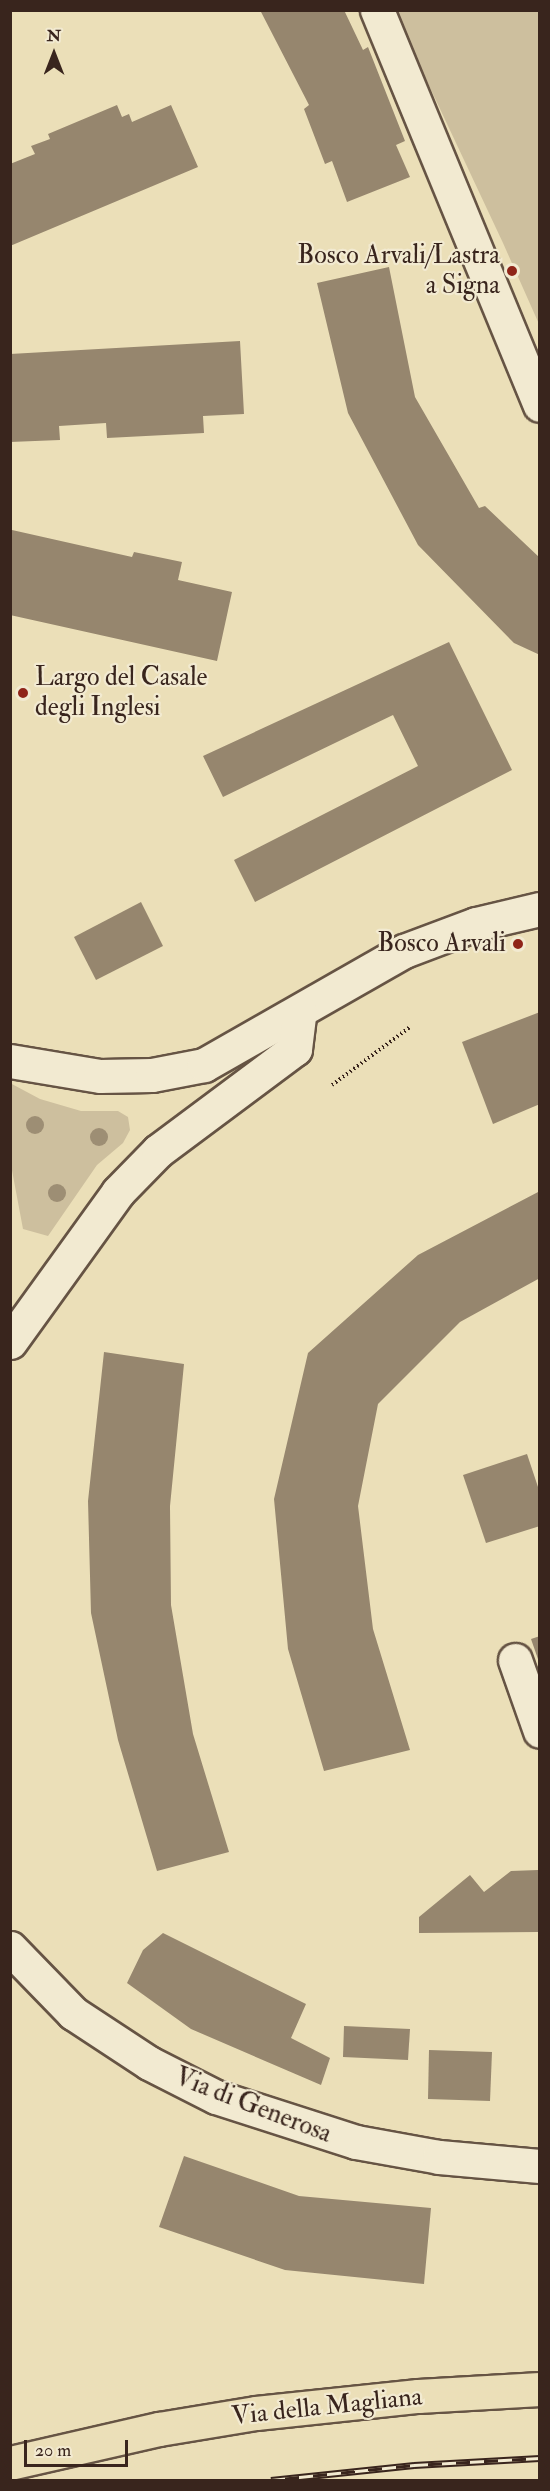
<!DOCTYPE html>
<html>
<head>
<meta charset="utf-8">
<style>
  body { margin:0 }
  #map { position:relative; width:550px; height:2491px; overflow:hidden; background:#ebdfb8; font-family:"IM FELL Double Pica",serif }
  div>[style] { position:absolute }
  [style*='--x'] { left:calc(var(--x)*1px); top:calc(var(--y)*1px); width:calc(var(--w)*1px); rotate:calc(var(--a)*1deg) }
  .green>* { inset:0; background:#cdbf9e }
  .building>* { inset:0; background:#96866e }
  .path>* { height:4px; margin-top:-2px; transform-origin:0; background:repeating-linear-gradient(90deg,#39251d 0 1.5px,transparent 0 4.5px) }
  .roads { filter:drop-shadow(2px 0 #665444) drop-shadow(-2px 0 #665444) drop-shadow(0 2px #665444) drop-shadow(0 -2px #665444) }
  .minor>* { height:33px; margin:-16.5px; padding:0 16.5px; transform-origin:16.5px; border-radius:16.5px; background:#f2ead1 }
  .major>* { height:33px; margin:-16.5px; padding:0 16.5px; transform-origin:16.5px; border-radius:16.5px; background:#ebdfb8 }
  .rail>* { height:7px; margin-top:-3.5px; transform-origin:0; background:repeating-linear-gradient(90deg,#f2ead1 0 14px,#39251d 0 28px); box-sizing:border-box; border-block:2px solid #39251d }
  .trees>* { width:18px; height:18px; margin:-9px; border-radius:50%; background:#9d8e74 }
  .dots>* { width:16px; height:16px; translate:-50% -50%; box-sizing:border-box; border:3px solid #f2ead1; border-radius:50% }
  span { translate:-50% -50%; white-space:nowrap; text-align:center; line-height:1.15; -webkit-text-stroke:4.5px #f2ead1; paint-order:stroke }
  .poi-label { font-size:26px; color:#39251d }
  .right { translate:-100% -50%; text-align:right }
  .left { translate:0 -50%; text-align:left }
  .street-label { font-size:26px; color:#39251d }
  .frame { position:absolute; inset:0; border:12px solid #39251d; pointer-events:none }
  .north { position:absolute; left:24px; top:24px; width:60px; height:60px; -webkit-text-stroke:4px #f2ead1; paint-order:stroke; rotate:0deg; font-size:16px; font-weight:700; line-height:24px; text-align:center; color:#39251d }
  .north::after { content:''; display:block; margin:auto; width:21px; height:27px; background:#39251d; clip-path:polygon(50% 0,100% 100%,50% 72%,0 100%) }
  .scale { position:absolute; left:24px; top:2440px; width:104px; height:27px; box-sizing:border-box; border:3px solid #39251d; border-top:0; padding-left:8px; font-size:18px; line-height:21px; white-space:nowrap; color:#39251d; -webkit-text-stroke:4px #f2ead1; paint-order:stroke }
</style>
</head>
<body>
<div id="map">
  <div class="green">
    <i style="clip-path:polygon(394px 11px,539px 11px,539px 324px,503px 243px)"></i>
    <i style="clip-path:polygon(10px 1083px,40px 1099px,81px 1111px,118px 1111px,128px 1117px,130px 1130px,123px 1143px,97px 1165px,48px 1236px,23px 1229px,11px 1165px)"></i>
  </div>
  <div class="building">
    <i style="clip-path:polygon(260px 10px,344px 10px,363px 50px,368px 47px,405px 141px,396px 145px,410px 177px,347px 202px,332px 161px,325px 164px,304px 109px,309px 105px)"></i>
    <i style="clip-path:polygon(117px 105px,122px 117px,129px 114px,132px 122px,171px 105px,198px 167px,10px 246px,10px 164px,35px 154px,31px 146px,50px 139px,48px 134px)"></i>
    <i style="clip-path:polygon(389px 267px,415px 397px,479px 508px,485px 506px,540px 558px,540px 655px,514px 643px,418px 545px,348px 413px,317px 283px)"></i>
    <i style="clip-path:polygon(240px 341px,244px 414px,203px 416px,204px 433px,107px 438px,106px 423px,59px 426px,60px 440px,10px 442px,10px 354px)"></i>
    <i style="clip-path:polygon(10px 523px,12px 530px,132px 557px,134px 552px,182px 562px,178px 580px,232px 592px,217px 661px,10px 615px)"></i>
    <i style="clip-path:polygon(449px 642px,512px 770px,255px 902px,234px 860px,418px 766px,393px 715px,223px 797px,203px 756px)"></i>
    <i style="clip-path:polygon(141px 902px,163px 946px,96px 980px,74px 937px)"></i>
    <i style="clip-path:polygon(540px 1012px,540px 1104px,493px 1124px,462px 1042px)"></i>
    <i style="clip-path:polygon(540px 1191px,540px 1278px,460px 1322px,378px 1404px,358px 1506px,373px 1629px,410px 1750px,324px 1771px,288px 1649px,274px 1499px,308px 1353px,418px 1255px)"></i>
    <i style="clip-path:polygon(104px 1352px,184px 1364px,170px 1506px,171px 1605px,193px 1734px,229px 1852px,157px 1871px,118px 1740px,91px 1613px,88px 1501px)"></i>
    <i style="clip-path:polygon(527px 1454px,540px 1493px,540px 1526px,486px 1543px,463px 1475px)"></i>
    <i style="clip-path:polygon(540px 1636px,540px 1662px,539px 1662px,531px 1639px)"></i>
    <i style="clip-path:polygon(538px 1870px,538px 1932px,419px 1933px,419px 1917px,470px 1875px,484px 1892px,511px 1871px)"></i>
    <i style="clip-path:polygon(163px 1933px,306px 2004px,291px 2038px,330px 2058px,321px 2085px,191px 2029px,127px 1983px,143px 1950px)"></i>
    <i style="clip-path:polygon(344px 2026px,410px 2029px,408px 2060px,343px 2057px)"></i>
    <i style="clip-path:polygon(429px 2050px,492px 2052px,490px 2101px,428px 2099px)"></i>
    <i style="clip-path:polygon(184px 2156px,299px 2196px,431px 2208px,424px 2284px,285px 2270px,159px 2227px)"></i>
  </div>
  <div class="path">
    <i style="--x:332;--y:1085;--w:97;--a:-36.6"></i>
  </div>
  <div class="roads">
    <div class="minor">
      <i style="--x:377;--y:10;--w:427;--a:67.6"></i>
      <i style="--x:10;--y:1061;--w:91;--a:9.5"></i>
      <i style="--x:100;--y:1076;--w:52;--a:-1.1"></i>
      <i style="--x:152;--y:1075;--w:53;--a:-10.9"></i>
      <i style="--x:204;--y:1065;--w:230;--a:-29.7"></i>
      <i style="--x:404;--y:951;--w:77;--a:-20.6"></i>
      <i style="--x:476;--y:924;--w:66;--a:-13.2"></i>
      <i style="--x:10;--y:1342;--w:185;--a:-54.2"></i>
      <i style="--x:118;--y:1192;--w:57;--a:-45.7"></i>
      <i style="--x:158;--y:1151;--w:171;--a:-36.7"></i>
      <i style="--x:295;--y:1049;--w:38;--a:-83"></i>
      <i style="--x:515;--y:1660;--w:75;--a:70.6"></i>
      <i style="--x:10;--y:1948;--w:91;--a:45.9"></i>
      <i style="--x:73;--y:2013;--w:91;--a:33.3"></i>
      <i style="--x:149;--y:2063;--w:75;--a:26.9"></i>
      <i style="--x:216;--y:2097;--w:147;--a:17.8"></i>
      <i style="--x:356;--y:2142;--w:84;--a:10.2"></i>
      <i style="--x:439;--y:2157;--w:101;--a:5.1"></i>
    </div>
    <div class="major">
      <i style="--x:10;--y:2463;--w:153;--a:-12.9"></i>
      <i style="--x:159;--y:2429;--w:98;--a:-9.4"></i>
      <i style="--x:256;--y:2413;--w:163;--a:-6"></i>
      <i style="--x:418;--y:2396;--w:122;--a:-3.3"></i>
    </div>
  </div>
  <div class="rail">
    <i style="--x:271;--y:2480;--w:144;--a:-6"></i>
    <i style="--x:414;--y:2465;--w:126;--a:-3.2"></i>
  </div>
  <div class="trees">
    <i style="left:35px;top:1125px"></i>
    <i style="left:99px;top:1137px"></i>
    <i style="left:57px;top:1193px"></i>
  </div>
  <div class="dots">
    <i style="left:512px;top:271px;background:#8f2418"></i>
    <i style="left:23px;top:693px;background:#8f2418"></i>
    <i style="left:518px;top:944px;background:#8f2418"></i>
  </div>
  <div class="poi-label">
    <span class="right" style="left:500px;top:271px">Bosco Arvali/Lastra<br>a Signa</span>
    <span class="left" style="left:35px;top:693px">Largo del Casale<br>degli Inglesi</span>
    <span class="right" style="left:506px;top:944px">Bosco Arvali</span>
  </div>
  <div class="street-label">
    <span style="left:253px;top:2106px;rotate:21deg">Via di Generosa</span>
    <span style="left:327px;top:2407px;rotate:-6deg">Via della Magliana</span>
  </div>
  <div class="frame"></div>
  <div class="north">N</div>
  <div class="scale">20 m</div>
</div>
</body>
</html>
